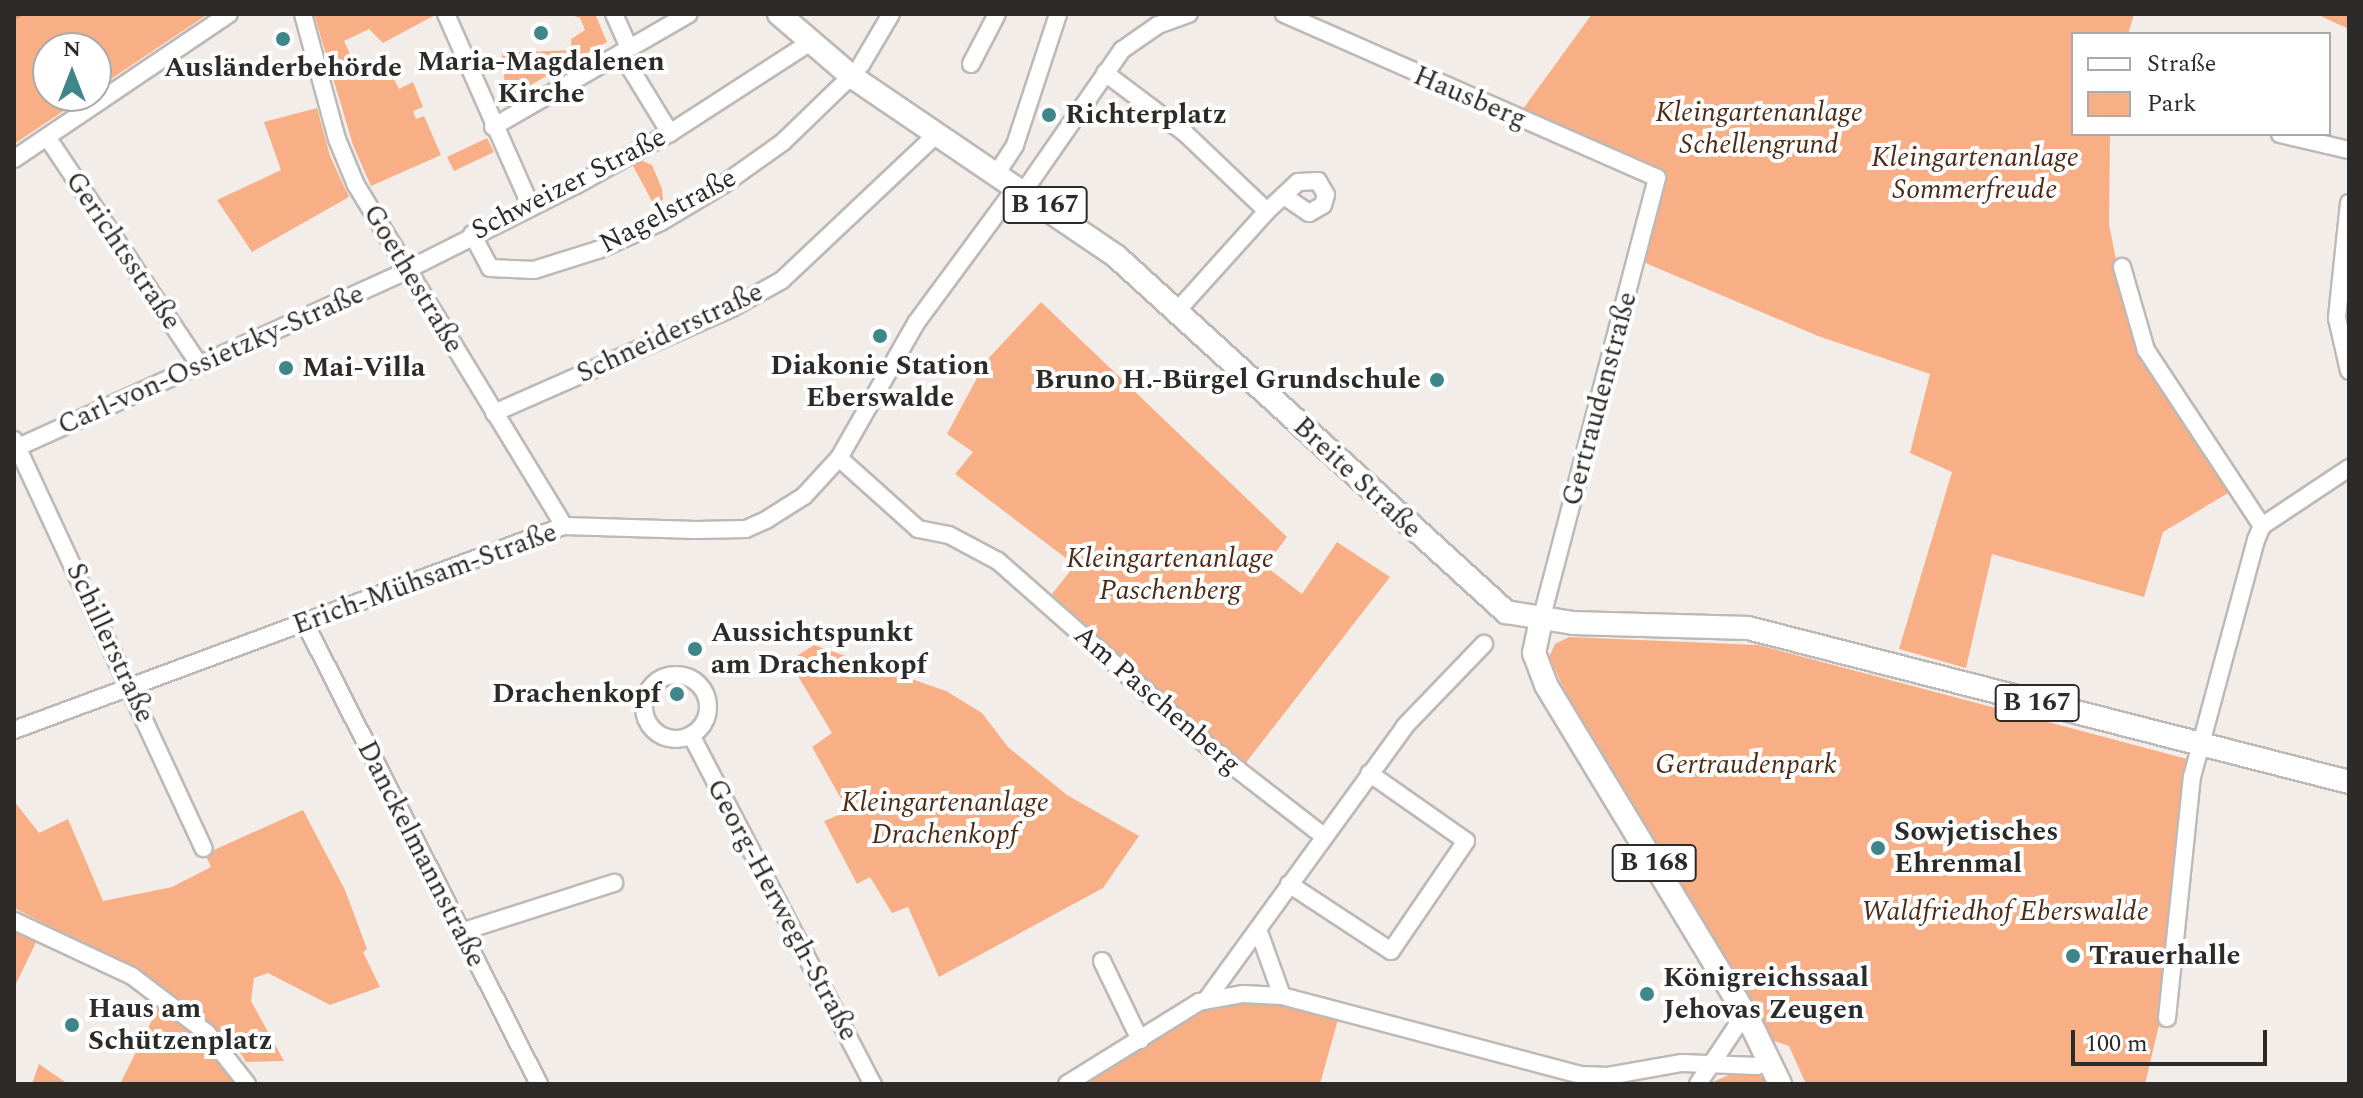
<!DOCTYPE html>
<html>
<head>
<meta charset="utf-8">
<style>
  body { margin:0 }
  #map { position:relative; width:2363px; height:1098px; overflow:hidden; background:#f3edea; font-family:Spectral,serif }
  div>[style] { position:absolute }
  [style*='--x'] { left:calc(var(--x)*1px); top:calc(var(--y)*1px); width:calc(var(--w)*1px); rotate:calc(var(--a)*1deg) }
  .green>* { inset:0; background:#f8af85 }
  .stream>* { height:4px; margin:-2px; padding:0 2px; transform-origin:2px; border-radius:2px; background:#ea9462 }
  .roads { filter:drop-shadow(2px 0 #beb9b6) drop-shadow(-2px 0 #beb9b6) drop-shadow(0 2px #beb9b6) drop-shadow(0 -2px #beb9b6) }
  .minor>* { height:16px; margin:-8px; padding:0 8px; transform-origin:8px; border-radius:8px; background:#fff }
  .minor>.ring { margin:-8px; padding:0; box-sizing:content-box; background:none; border:16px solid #fff; border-radius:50% }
  .major>* { height:22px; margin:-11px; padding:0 11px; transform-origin:11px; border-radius:11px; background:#fff }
  .dots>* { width:22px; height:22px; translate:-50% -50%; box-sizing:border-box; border:4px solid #fff; border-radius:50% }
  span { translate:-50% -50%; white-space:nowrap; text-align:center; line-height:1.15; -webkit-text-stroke:8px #fff; paint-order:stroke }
  .shield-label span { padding:2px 6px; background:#fff; border:2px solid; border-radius:6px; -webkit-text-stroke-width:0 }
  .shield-label { font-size:26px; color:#2d2b2a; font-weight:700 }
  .poi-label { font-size:28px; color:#2d2b2a; font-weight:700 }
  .left { translate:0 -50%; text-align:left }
  .right { translate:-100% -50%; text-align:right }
  .street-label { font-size:28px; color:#2d2b2a }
  .park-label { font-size:28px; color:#4d2b16; font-style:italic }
  .frame { position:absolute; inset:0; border:16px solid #2d2b2a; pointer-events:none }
  .legend { position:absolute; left:2071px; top:32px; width:260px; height:104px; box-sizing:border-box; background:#fff; border:2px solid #abaaaa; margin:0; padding:10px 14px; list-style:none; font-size:24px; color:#2d2b2a }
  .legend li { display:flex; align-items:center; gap:16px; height:40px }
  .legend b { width:40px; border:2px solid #abaaaa }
  .north { position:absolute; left:32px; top:32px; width:80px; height:80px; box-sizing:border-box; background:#fff; border:2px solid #abaaaa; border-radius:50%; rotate:0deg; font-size:22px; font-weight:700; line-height:32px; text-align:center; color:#2d2b2a }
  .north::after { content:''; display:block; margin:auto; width:28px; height:36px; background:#3e868a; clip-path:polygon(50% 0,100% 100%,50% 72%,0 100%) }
  .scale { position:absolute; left:2071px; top:1030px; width:196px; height:36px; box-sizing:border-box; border:4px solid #2d2b2a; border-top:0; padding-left:10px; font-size:24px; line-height:28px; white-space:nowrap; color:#2d2b2a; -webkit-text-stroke:6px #fff; paint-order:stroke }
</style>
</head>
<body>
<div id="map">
  <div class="green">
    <i style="clip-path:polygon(14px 14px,208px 14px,96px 89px,96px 48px,48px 48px,48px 96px,86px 96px,14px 144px)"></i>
    <i style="clip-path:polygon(314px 14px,437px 14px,383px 43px,369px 29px,344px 41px,361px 78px,388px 67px,399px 89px,413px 82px,423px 107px,413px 111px,416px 119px,424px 116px,441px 155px,371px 186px,353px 145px)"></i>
    <i style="clip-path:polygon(569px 14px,595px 14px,607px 42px,506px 99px,502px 53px,572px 50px,571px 39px,585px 30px,580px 18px)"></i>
    <i style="clip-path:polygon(1592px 14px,2134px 14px,2128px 34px,2073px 34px,2073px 134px,2110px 134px,2109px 224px,2124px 301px,2149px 366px,2228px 493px,2163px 532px,2144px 597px,1992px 554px,1966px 668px,1899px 649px,1952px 472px,1910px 453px,1930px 374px,1818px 336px,1636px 259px,1657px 178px,1517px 117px)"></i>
    <i style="clip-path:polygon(2316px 14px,2349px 14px,2349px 29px)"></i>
    <i style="clip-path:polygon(317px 108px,330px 156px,349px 197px,252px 252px,217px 200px,281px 170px,264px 122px)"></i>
    <i style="clip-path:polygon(487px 138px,494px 152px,454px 171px,447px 157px)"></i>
    <i style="clip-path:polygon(640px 160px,652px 165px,662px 189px,663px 200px,654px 205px,632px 164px)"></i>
    <i style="clip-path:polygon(1041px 302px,1287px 537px,1265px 566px,1302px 594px,1337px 542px,1390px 577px,1241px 769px,1210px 748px,1052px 594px,1075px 565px,955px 474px,973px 452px,947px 434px,986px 361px)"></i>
    <i style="clip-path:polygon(1569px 637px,1758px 645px,2187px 759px,2161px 1017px,2145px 1084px,1806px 1084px,1789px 1046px,1774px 1041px,1585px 734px,1549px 657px,1555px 644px)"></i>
    <i style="clip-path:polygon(814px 645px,946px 691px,982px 713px,1008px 747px,1067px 795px,1139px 836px,1103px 888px,939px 977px,908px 907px,892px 913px,870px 877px,857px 884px,824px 821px,848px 811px,812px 747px,832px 733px,789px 661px)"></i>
    <i style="clip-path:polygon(14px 801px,39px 833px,68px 819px,103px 901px,172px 887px,211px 867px,205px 854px,303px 810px,345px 890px,367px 949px,363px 952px,380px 987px,330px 1005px,268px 973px,254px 978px,251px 1001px,284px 1061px,246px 1062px,235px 1044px,136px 970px,14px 908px)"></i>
    <i style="clip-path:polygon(14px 930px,37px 940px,14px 988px)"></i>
    <i style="clip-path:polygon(1251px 999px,1339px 1016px,1320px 1084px,1083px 1084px,1207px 1004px)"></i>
    <i style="clip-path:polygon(160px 1004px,205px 1038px,241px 1084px,120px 1084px)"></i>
    <i style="clip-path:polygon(39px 1064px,68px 1084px,32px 1084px)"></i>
    <i style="clip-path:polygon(1738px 1071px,1757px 1074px,1772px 1084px,1708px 1084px)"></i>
  </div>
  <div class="stream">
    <i style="--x:14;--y:18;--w:8;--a:-30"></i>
  </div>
  <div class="roads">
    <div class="minor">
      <i style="--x:303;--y:14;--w:130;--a:74.8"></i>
      <i style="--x:337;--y:139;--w:50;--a:67.6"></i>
      <i style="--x:356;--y:185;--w:399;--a:58.6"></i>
      <i style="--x:446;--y:14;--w:211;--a:66.2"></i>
      <i style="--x:614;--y:14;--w:37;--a:66"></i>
      <i style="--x:1284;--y:14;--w:407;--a:23.7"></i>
      <i style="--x:1657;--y:178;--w:457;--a:104.7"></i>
      <i style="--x:621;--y:53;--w:94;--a:58.5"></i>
      <i style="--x:971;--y:64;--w:56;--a:-62.5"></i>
      <i style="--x:861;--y:65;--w:59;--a:-59.5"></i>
      <i style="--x:1105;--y:73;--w:100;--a:36.9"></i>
      <i style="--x:1185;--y:133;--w:113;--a:43.6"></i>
      <i style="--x:493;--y:127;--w:226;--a:-30"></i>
      <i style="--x:2280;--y:134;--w:71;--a:13.1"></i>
      <i style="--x:47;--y:137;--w:273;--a:56.2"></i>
      <i style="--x:14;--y:159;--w:259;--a:-34"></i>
      <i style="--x:997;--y:173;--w:33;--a:-57"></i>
      <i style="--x:1015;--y:145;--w:138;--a:-71.8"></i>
      <i style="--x:1024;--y:191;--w:172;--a:-55.2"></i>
      <i style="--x:1122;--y:50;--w:44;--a:-34.8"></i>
      <i style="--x:1158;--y:25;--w:33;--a:-20"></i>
      <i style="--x:2349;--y:203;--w:116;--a:96"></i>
      <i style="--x:2337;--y:318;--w:54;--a:77.2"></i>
      <i style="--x:472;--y:234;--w:38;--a:62"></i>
      <i style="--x:490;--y:268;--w:44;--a:2.6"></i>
      <i style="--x:534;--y:270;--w:67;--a:-17.4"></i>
      <i style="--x:598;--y:250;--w:69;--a:-24"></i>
      <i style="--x:661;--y:222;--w:74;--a:-31.1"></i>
      <i style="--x:724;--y:184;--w:72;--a:-35.4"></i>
      <i style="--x:783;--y:142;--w:95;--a:-44.1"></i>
      <i style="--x:2122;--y:267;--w:86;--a:73.9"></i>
      <i style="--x:2146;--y:350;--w:211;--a:56.6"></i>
      <i style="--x:1177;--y:311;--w:135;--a:-48"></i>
      <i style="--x:1267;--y:211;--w:42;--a:-43.1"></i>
      <i style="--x:1298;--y:182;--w:20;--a:-3"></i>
      <i style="--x:1318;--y:181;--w:16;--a:60"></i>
      <i style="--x:1326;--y:195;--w:10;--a:107"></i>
      <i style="--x:1323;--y:205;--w:16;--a:150"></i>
      <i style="--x:1309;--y:213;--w:30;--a:-146"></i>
      <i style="--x:494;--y:413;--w:260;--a:-23.8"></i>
      <i style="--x:732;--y:308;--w:57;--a:-29.2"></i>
      <i style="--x:782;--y:280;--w:213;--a:-43.3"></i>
      <i style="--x:14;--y:440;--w:450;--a:65.1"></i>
      <i style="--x:14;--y:449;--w:423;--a:-24.4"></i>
      <i style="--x:399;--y:274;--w:198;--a:-26.7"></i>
      <i style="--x:576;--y:185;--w:107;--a:-29"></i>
      <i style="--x:670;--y:133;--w:166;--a:-32.9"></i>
      <i style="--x:839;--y:458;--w:106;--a:41.9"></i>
      <i style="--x:918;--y:529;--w:32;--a:11"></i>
      <i style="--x:949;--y:535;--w:55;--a:28"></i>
      <i style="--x:998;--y:561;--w:283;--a:41.4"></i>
      <i style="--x:1210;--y:748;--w:142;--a:37.8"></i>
      <i style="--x:305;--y:623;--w:517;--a:63.09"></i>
      <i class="ring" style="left:644px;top:675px;width:48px;height:48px"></i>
      <i style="--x:14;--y:730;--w:587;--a:-20.35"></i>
      <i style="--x:564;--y:526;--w:132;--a:1.7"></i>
      <i style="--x:696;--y:530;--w:50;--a:-1.1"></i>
      <i style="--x:746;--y:529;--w:22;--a:-24"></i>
      <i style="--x:766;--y:520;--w:45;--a:-32.3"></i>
      <i style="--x:804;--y:496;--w:52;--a:-47.4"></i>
      <i style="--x:839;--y:458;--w:155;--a:-60.3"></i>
      <i style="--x:916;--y:323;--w:170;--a:-53.6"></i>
      <i style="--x:691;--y:735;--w:394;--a:62.5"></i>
      <i style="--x:1289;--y:884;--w:122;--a:33.3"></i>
      <i style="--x:1391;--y:951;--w:133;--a:-55.7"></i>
      <i style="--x:1466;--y:841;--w:118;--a:-145"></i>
      <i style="--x:14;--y:921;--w:130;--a:25"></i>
      <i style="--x:132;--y:976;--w:94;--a:37.2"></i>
      <i style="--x:207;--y:1033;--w:65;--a:51.9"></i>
      <i style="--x:461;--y:932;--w:161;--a:-17.8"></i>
      <i style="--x:1259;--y:932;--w:68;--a:70.2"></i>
      <i style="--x:1102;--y:961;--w:88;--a:64.3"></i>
      <i style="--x:1207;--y:999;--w:337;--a:-54"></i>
      <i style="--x:1405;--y:726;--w:114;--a:-46.1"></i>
      <i style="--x:2167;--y:1018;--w:242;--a:-84.1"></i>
      <i style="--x:2192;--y:777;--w:245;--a:-74.9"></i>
      <i style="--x:2256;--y:540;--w:15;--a:-67"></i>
      <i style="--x:2262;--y:526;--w:105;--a:-33.7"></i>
      <i style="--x:1067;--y:1084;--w:155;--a:-31.8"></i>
      <i style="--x:1199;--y:1002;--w:45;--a:-10.3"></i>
      <i style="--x:1243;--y:994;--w:39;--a:3"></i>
      <i style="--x:1282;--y:996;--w:309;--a:14.8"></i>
      <i style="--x:1581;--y:1075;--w:27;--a:2"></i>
      <i style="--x:1608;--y:1076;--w:75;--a:-10"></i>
      <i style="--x:1682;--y:1063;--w:75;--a:2.3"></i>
      <i style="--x:1757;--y:1066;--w:13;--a:-23"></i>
      <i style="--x:1698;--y:1084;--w:69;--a:-56.3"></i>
      <i style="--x:1736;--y:1027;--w:15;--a:-37"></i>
    </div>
    <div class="major">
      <i style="--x:779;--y:14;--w:95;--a:40.7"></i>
      <i style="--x:851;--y:76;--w:322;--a:34.2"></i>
      <i style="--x:1117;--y:257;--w:527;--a:42.38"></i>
      <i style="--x:1506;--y:612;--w:68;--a:9.3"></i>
      <i style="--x:1573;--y:623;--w:175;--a:1.6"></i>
      <i style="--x:1748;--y:628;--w:620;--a:14.37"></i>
      <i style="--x:1541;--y:620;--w:34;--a:102"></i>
      <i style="--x:1534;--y:653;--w:34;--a:69"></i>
      <i style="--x:1546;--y:685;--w:389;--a:58.8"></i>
      <i style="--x:1748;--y:1018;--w:73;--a:64.1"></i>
    </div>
  </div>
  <div class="dots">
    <i style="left:541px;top:33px;background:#3e868a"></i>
    <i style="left:283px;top:39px;background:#3e868a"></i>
    <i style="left:1049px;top:115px;background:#3e868a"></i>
    <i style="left:880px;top:336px;background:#3e868a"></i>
    <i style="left:286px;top:368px;background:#3e868a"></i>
    <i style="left:1437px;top:380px;background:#3e868a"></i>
    <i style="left:695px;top:649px;background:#3e868a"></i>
    <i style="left:677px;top:694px;background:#3e868a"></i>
    <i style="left:1878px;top:848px;background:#3e868a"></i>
    <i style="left:2073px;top:956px;background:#3e868a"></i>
    <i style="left:1647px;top:994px;background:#3e868a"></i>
    <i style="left:72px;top:1025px;background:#3e868a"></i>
  </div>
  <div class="shield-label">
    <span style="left:1045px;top:205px">B 167</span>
    <span style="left:2037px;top:703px">B 167</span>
    <span style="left:1654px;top:863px">B 168</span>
  </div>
  <div class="poi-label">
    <span style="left:541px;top:78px">Maria-Magdalenen<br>Kirche</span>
    <span style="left:283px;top:68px">Ausländerbehörde</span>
    <span class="left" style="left:1065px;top:115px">Richterplatz</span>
    <span style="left:880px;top:382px">Diakonie Station<br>Eberswalde</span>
    <span class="left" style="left:302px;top:368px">Mai-Villa</span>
    <span class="right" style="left:1421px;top:380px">Bruno H.-Bürgel Grundschule</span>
    <span class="left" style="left:711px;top:649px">Aussichtspunkt<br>am Drachenkopf</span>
    <span class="right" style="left:661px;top:694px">Drachenkopf</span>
    <span class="left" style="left:1894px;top:848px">Sowjetisches<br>Ehrenmal</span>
    <span class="left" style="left:2089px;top:956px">Trauerhalle</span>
    <span class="left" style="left:1663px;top:994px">Königreichssaal<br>Jehovas Zeugen</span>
    <span class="left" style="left:88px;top:1025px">Haus am<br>Schützenplatz</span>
  </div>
  <div class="street-label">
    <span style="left:1470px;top:98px;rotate:23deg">Hausberg</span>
    <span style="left:569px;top:184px;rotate:-27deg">Schweizer Straße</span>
    <span style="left:668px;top:211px;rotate:-28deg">Nagelstraße</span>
    <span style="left:123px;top:251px;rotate:56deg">Gerichtsstraße</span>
    <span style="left:413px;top:279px;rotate:59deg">Goethestraße</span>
    <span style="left:670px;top:333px;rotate:-25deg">Schneiderstraße</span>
    <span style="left:211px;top:360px;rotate:-24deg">Carl-von-Ossietzky-Straße</span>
    <span style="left:1600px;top:399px;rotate:-75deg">Gertraudenstraße</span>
    <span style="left:1357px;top:478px;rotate:43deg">Breite Straße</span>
    <span style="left:425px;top:579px;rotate:-20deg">Erich-Mühsam-Straße</span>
    <span style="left:110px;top:643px;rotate:65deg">Schillerstraße</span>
    <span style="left:1157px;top:700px;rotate:41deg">Am Paschenberg</span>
    <span style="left:421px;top:854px;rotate:63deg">Danckelmannstraße</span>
    <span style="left:782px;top:910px;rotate:62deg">Georg-Herwegh-Straße</span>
  </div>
  <div class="park-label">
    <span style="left:1759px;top:129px">Kleingartenanlage<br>Schellengrund</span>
    <span style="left:1975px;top:174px">Kleingartenanlage<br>Sommerfreude</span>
    <span style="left:1170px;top:575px">Kleingartenanlage<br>Paschenberg</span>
    <span style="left:1746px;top:765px">Gertraudenpark</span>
    <span style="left:945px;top:819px">Kleingartenanlage<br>Drachenkopf</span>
    <span style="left:2005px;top:912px">Waldfriedhof Eberswalde</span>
  </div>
  <div class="frame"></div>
  <ul class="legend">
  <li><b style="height:10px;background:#fff"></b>Straße</li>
  <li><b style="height:22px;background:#f8af85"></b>Park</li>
  </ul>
  <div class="north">N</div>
  <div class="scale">100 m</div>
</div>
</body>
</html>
